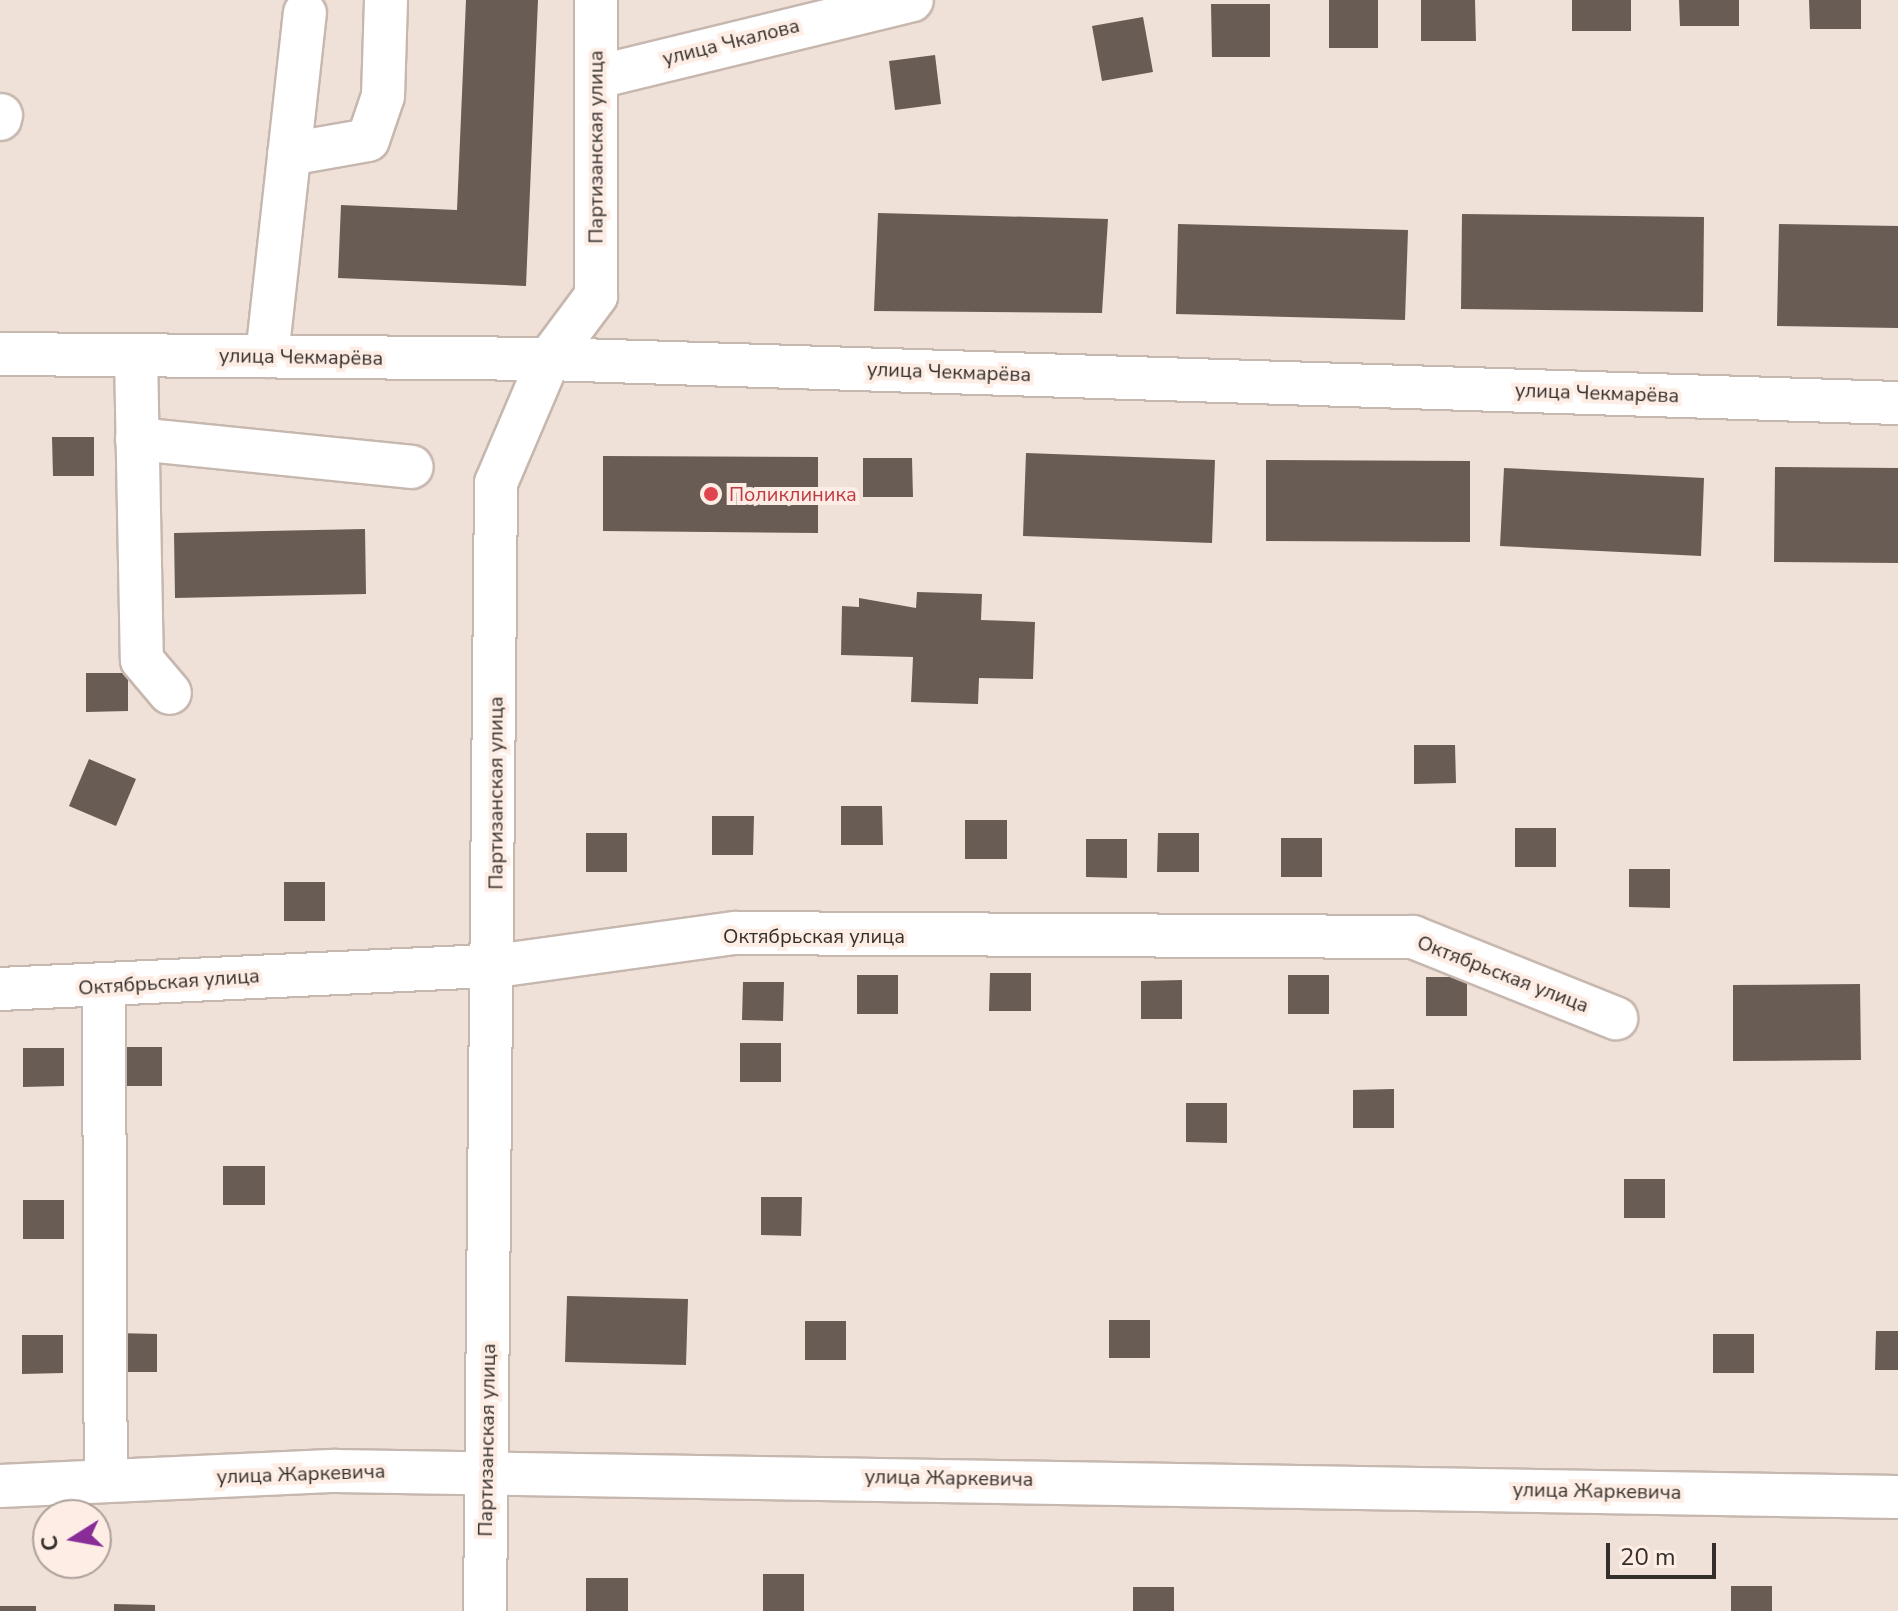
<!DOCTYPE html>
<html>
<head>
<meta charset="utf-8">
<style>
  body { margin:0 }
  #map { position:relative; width:1898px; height:1611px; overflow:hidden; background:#efe0d8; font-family:"Nunito Sans",sans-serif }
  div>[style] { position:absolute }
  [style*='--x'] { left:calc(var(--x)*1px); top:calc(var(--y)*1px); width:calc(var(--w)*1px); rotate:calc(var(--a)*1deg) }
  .building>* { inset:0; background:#695c55 }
  .roads { filter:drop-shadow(2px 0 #c6b7af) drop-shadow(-2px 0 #c6b7af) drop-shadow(0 2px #c6b7af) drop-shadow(0 -2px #c6b7af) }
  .minor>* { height:42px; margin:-21px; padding:0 21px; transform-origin:21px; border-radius:21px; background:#fff }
  .dots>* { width:22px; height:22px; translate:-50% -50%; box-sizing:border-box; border:4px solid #fdede5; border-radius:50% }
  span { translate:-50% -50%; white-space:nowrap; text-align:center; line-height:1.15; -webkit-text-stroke:8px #fdede5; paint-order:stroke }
  .street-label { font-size:20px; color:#352f2c }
  .health-label { font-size:20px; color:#be3a42 }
  .left { translate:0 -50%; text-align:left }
  .north { position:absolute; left:32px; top:1499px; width:80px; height:80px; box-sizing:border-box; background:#fdede5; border:2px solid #ada19b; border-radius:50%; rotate:259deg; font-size:22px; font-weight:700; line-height:32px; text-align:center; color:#352f2c }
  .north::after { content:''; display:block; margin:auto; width:28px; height:36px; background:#882c98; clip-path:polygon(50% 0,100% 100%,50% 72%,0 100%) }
  .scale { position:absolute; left:1606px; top:1543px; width:110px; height:36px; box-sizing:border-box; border:4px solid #352f2c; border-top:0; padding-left:10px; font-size:24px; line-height:28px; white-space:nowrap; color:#352f2c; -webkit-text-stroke:6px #fdede5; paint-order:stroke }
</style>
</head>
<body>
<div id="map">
  <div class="building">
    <i style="clip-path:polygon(466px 0,538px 0,526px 286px,338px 278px,341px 205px,457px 210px)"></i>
    <i style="clip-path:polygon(1329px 0,1378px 0,1378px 48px,1329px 48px)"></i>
    <i style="clip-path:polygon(1421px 0,1475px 0,1476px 41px,1421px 41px)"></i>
    <i style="clip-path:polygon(1572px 0,1631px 0,1631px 31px,1572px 31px)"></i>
    <i style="clip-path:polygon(1679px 0,1739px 0,1739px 26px,1680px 26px)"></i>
    <i style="clip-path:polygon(1809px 0,1861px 0,1861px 29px,1810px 29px)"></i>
    <i style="clip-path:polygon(1211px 4px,1270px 4px,1270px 57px,1212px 57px)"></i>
    <i style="clip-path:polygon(1143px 17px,1153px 72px,1102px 81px,1092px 26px)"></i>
    <i style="clip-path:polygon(935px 55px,941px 104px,895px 110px,889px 61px)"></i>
    <i style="clip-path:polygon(878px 213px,1108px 219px,1102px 313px,874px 311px)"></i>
    <i style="clip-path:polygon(1462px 214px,1704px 217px,1703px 312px,1461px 309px)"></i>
    <i style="clip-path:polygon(1178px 224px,1408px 230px,1405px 320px,1176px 314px)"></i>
    <i style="clip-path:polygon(1779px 224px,1898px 226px,1898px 328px,1777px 326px)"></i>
    <i style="clip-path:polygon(52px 437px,94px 437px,94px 476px,53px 476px)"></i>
    <i style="clip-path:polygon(1026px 453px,1215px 460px,1212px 543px,1023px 536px)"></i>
    <i style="clip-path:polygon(603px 456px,818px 457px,818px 533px,603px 531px)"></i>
    <i style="clip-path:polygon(863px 458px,912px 458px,913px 497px,863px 497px)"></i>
    <i style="clip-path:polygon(1266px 460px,1470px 461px,1470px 542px,1266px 541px)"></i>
    <i style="clip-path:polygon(1775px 467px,1898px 468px,1898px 563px,1774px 562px)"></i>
    <i style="clip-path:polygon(1504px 468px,1704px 478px,1701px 556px,1500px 546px)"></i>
    <i style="clip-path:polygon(365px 529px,366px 594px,175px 598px,174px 533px)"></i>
    <i style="clip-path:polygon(917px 592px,982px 594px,981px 620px,1035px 622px,1033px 679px,979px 678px,978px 704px,911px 702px,913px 657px,841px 655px,842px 606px,859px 607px,859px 598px,916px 608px)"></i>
    <i style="clip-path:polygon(86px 673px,128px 673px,128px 711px,86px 712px)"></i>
    <i style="clip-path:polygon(1414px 745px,1455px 745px,1456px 783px,1414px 784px)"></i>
    <i style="clip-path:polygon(89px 759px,136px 779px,116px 826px,69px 806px)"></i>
    <i style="clip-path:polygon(841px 806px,882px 806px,883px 845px,841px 845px)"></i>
    <i style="clip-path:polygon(712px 816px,754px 816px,753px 855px,712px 855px)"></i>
    <i style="clip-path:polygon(965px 820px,1007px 820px,1007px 859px,965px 859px)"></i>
    <i style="clip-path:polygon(1515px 828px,1556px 828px,1556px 867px,1515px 867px)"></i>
    <i style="clip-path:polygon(586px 833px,627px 833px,627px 872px,586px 872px)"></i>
    <i style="clip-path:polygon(1158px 833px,1199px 833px,1199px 872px,1157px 872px)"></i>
    <i style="clip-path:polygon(1281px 838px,1322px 838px,1322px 877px,1281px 877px)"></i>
    <i style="clip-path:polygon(1086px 839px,1127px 839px,1127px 878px,1086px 877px)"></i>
    <i style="clip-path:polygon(1629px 869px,1670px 869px,1670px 908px,1629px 907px)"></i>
    <i style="clip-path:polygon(284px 882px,325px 882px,325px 921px,284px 921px)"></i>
    <i style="clip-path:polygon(990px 973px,1031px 973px,1031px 1011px,989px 1011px)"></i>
    <i style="clip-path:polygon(857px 975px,898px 975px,898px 1014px,857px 1014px)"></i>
    <i style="clip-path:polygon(1288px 975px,1329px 975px,1329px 1014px,1288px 1014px)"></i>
    <i style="clip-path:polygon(1426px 977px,1467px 977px,1467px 1016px,1426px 1016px)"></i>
    <i style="clip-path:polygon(1182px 980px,1182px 1019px,1141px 1019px,1141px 981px)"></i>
    <i style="clip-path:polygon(743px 982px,784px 982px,783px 1021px,742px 1020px)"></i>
    <i style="clip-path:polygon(1860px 984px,1861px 1060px,1733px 1061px,1733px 985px)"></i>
    <i style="clip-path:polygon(740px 1043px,781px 1043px,781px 1082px,740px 1082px)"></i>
    <i style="clip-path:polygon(121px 1047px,162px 1047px,162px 1086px,121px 1086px)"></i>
    <i style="clip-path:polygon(23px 1048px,64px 1048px,64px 1086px,23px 1087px)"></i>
    <i style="clip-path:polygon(1394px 1089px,1394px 1128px,1353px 1128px,1353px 1090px)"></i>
    <i style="clip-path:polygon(1186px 1103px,1227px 1103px,1227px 1143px,1186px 1142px)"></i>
    <i style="clip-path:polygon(223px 1166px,265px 1166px,265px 1205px,223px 1205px)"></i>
    <i style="clip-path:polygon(1624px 1179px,1665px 1179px,1665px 1218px,1624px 1218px)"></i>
    <i style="clip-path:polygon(761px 1197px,802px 1197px,801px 1236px,761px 1235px)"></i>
    <i style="clip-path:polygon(23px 1200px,64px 1200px,64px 1239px,23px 1239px)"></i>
    <i style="clip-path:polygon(567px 1296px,688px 1299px,686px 1365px,565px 1362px)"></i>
    <i style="clip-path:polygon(1109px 1320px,1150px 1320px,1150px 1358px,1109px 1358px)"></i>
    <i style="clip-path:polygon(805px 1321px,846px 1321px,846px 1360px,805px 1360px)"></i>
    <i style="clip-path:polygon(1876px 1331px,1898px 1331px,1898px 1370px,1875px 1370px)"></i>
    <i style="clip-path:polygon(116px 1333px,157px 1334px,157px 1372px,116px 1372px)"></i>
    <i style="clip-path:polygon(1713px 1334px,1754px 1334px,1754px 1373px,1713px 1373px)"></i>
    <i style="clip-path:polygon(22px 1335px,63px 1335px,63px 1373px,22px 1374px)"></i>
    <i style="clip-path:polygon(763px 1574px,804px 1574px,804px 1611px,763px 1611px)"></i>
    <i style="clip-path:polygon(586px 1578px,628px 1578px,628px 1611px,586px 1611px)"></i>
    <i style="clip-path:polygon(1731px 1586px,1772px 1586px,1772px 1611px,1731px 1611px)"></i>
    <i style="clip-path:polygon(1133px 1587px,1174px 1587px,1174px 1611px,1133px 1611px)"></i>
    <i style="clip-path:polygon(114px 1604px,155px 1605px,155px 1611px,114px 1611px)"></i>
    <i style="clip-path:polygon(0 1606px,36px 1606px,36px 1611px,0 1611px)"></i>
  </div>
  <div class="roads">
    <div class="minor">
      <i style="--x:597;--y:77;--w:324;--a:-13.7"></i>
      <i style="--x:0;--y:119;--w:4;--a:-76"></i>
      <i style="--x:289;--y:154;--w:80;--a:-10"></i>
      <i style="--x:368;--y:140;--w:46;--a:-71.2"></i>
      <i style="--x:383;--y:96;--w:96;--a:-88.2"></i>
      <i style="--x:0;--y:354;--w:549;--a:0.52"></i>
      <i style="--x:549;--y:359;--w:1350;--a:1.87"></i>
      <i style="--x:136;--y:355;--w:305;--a:88.9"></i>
      <i style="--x:142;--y:660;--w:43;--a:49.7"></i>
      <i style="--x:267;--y:356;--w:345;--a:-83.7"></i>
      <i style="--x:137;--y:439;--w:276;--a:5.8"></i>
      <i style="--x:0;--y:989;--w:497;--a:-2.7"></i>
      <i style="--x:496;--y:966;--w:241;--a:-7.9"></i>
      <i style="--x:735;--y:933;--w:678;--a:0.34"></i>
      <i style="--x:1413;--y:937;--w:219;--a:21.8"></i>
      <i style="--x:104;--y:989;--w:492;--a:89.8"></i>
      <i style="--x:0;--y:1486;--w:336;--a:-2.6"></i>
      <i style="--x:336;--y:1471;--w:1562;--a:0.95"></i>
      <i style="--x:485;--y:1611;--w:1128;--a:-89.44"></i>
      <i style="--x:496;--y:483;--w:135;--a:-66.9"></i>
      <i style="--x:549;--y:359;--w:79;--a:-53.3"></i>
      <i style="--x:596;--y:296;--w:296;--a:-90"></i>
    </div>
  </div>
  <div class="dots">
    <i style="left:711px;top:494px;background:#e0444e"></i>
  </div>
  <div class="street-label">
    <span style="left:731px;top:42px;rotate:-14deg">улица Чкалова</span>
    <span style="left:596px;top:147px;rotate:-90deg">Партизанская улица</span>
    <span style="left:301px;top:357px;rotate:1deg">улица Чекмарёва</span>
    <span style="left:949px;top:372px;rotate:2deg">улица Чекмарёва</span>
    <span style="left:1597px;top:393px;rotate:2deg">улица Чекмарёва</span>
    <span style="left:496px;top:793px;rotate:-90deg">Партизанская улица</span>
    <span style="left:814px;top:936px">Октябрьская улица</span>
    <span style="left:1503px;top:974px;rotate:21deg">Октябрьская улица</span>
    <span style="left:169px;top:982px;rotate:-4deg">Октябрьская улица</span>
    <span style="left:487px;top:1440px;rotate:-89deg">Партизанская улица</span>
    <span style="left:301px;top:1474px;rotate:-2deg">улица Жаркевича</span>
    <span style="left:949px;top:1478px;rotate:1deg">улица Жаркевича</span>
    <span style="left:1597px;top:1491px;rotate:1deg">улица Жаркевича</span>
  </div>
  <div class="health-label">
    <span class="left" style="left:729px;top:494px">Поликлиника</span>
  </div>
  <div class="north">С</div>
  <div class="scale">20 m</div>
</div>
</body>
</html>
